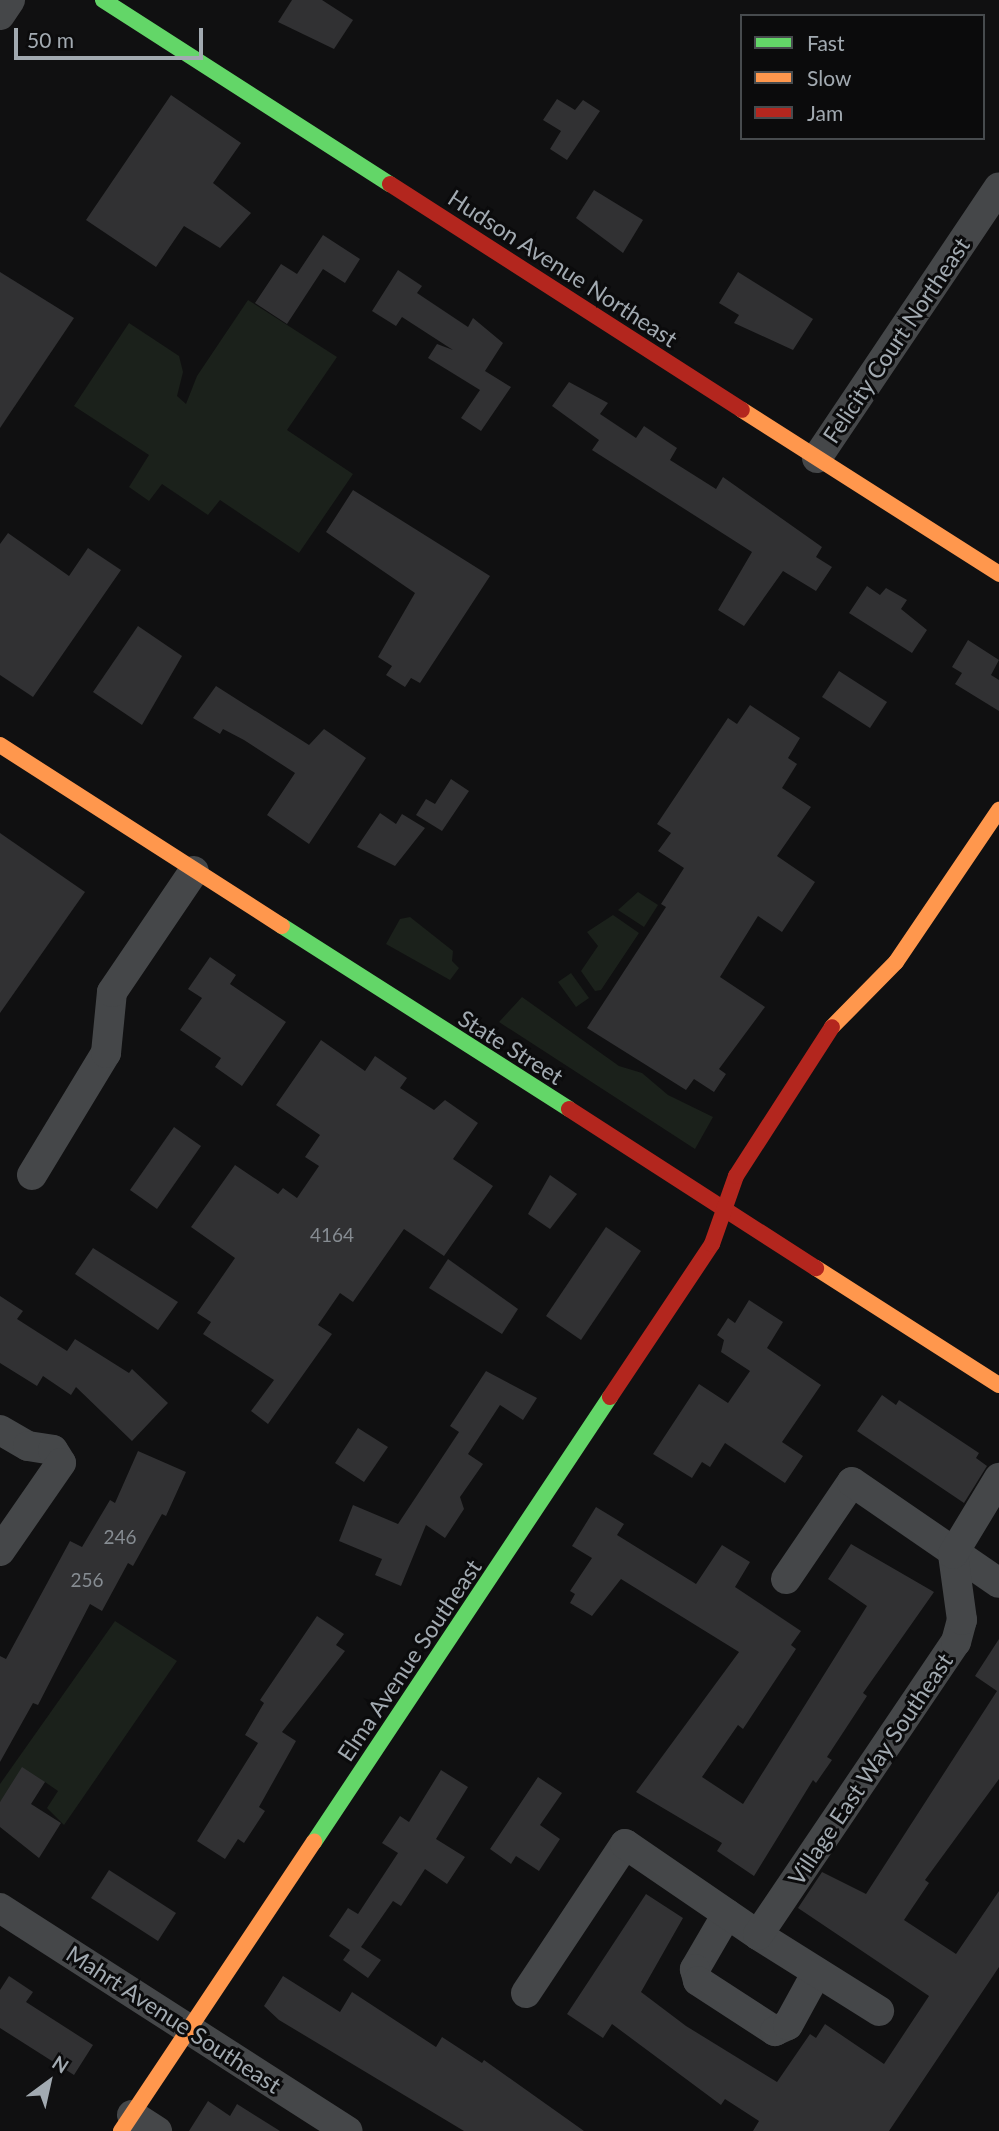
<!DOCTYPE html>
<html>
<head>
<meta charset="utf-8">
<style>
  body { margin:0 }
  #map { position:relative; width:999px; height:2131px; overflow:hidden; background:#101011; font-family:Lato,sans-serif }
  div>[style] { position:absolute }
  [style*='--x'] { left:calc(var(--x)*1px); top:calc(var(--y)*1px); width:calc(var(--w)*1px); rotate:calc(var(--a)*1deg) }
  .green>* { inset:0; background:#1b211b }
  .building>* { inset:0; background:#313133 }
  .street>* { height:30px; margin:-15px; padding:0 15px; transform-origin:15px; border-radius:15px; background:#454749 }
  .fast>* { height:16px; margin:-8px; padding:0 8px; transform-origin:8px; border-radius:8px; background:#63d668 }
  .slow>* { height:16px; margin:-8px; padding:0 8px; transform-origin:8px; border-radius:8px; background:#ff974d }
  .jam>* { height:16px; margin:-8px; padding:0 8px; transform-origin:8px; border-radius:8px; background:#b3261e }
  span { translate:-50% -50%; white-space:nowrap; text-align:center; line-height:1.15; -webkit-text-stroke:6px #0b0b0c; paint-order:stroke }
  .number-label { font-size:19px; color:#868c92 }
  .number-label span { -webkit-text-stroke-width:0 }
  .street-label { font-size:23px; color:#a2aab1 }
  .legend { position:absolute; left:740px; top:14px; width:245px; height:126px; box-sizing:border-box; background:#0b0b0c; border:2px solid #474b4e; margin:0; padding:9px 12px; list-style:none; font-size:21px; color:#a2aab1 }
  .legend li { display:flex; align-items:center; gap:14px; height:35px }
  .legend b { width:35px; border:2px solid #474b4e }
  .north { position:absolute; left:14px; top:2047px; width:70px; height:70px; -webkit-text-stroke:5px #0b0b0c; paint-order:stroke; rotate:33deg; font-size:19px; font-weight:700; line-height:28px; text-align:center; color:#a2aab1 }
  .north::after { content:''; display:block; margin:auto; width:24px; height:32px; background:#a2aab1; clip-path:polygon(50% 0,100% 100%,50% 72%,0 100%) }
  .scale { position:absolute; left:14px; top:28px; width:189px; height:32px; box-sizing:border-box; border:4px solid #a2aab1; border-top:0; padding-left:9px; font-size:21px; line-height:24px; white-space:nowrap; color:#a2aab1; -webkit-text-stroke:5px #0b0b0c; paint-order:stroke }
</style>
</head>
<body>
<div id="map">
  <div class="green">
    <i style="clip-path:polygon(248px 300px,337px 357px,287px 430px,353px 474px,299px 553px,220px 500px,208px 515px,162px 484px,149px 501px,129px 487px,149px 455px,74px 406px,129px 323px,179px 356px,183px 372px,177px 396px,186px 404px,197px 376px)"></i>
    <i style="clip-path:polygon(638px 892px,658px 905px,644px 927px,618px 910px)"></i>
    <i style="clip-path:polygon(613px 915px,639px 933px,601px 990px,595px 991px,581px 971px,598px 946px,587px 932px)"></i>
    <i style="clip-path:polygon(410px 917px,453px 951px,452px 961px,459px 968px,450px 980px,386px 944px,400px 919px)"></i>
    <i style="clip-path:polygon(571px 973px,589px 998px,576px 1007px,558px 982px)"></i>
    <i style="clip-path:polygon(522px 997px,619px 1066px,642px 1073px,668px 1095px,713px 1117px,695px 1149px,499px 1022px)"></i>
    <i style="clip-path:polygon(115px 1621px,177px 1661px,64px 1825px,47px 1808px,58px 1791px,45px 1782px,0 1802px,0 1784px)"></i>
  </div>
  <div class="building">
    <i style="clip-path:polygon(292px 0,322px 0,353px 20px,334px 49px,278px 22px)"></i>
    <i style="clip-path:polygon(171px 95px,241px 143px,213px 183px,251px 213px,220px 248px,184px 226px,156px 267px,86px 220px)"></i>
    <i style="clip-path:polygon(557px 99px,575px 110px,583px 100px,600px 111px,567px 160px,550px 149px,561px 131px,543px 120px)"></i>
    <i style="clip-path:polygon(594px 190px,643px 220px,623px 253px,576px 218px)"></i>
    <i style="clip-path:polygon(323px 235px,360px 259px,345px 283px,323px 269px,287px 324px,255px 303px,281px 264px,297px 274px)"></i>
    <i style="clip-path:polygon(398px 270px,422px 286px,417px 293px,468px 327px,473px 318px,503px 343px,485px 371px,511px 387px,481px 431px,461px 418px,480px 390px,428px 358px,437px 344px,453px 350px,402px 317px,396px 326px,372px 311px)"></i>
    <i style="clip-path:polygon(0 272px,74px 318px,0 428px)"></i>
    <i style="clip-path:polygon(738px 272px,813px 319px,793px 350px,734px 323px,739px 315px,719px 303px)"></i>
    <i style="clip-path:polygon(569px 382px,608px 403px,600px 414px,636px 438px,644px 426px,677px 448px,670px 460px,716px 489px,723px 477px,822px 547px,816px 557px,832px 567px,816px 591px,783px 571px,744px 626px,718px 610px,752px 552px,592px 450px,599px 440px,552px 406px)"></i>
    <i style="clip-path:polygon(353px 490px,490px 576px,420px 683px,411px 678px,405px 687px,386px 675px,392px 666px,378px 657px,415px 593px,326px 532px)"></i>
    <i style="clip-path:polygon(8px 533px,69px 576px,88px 548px,121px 570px,33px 697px,0 675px,0 544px)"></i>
    <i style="clip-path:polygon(867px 586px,880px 595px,886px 588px,907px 600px,901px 609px,927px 630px,912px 653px,849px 613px)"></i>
    <i style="clip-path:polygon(138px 626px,182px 656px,142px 725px,93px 692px)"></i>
    <i style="clip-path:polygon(968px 640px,999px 660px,991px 675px,999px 680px,999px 711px,955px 684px,962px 673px,952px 667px)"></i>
    <i style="clip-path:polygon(839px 671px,887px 702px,870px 728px,822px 697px)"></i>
    <i style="clip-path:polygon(216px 686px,309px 745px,324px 729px,366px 758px,309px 844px,267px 815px,295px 773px,244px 740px,223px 729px,220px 734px,193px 718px)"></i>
    <i style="clip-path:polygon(750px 705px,800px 738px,788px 758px,797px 764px,782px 788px,811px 807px,777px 856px,815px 882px,782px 932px,758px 916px,720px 977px,765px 1007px,719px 1069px,726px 1074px,714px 1092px,694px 1079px,686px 1090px,587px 1028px,666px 907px,661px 904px,684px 868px,658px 851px,671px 833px,657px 824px,728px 718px,737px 724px)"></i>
    <i style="clip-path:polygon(451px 779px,469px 791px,442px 831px,416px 815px,426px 799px,435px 804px)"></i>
    <i style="clip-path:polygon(380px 813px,396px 824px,402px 814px,425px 828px,395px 866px,357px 847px)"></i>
    <i style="clip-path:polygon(0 833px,85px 892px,0 1013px)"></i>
    <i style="clip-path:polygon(210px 957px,236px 975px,230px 984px,286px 1022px,242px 1086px,215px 1067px,221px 1058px,180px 1030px,202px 998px,188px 989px)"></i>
    <i style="clip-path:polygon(321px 1040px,365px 1071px,375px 1056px,407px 1078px,400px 1088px,434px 1110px,445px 1100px,478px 1123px,453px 1159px,493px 1186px,444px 1256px,404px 1229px,353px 1302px,340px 1293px,318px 1325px,332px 1334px,268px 1424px,251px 1411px,274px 1380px,203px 1334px,211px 1322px,197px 1313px,235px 1258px,191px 1227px,235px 1165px,278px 1194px,283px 1188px,297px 1198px,319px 1166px,305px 1157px,320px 1135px,276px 1105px)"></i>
    <i style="clip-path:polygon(174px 1127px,201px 1146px,157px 1209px,130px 1190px)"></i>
    <i style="clip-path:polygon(550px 1175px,577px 1194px,550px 1229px,528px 1214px)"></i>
    <i style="clip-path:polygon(606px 1227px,641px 1251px,581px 1340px,546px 1316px)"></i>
    <i style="clip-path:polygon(93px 1248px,178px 1302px,158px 1330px,75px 1274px)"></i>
    <i style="clip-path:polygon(448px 1259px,518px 1309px,502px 1334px,429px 1288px)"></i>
    <i style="clip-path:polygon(0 1296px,23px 1311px,17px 1319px,67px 1351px,75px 1339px,129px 1373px,132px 1369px,168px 1403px,132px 1441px,76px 1387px,71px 1395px,43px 1376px,37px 1386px,0 1363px)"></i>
    <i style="clip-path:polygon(749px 1300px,783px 1322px,767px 1348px,821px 1385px,782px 1442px,803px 1456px,785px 1483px,725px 1443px,710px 1467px,702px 1462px,692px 1478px,653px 1454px,699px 1384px,728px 1403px,750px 1371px,721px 1352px,724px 1340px,717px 1335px,728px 1318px,735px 1323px)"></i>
    <i style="clip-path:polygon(486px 1371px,537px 1398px,523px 1420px,500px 1405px,468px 1454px,483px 1464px,460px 1497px,464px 1509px,445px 1538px,426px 1525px,401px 1586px,375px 1575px,382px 1559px,339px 1541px,353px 1505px,398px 1524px,459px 1432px,450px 1426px)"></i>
    <i style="clip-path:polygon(882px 1395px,896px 1405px,899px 1400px,979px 1453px,976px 1458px,987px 1466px,964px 1503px,857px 1431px)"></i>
    <i style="clip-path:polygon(358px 1428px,388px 1447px,364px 1482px,335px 1463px)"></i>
    <i style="clip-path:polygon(138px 1451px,186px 1472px,166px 1516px,162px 1514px,133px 1566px,128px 1563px,102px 1611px,90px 1604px,38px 1705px,33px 1703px,0 1762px,0 1656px,6px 1659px,70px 1541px,82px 1547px,110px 1500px,115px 1503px)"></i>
    <i style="clip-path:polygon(596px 1507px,624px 1524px,617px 1535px,696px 1584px,722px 1545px,750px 1562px,735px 1587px,801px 1631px,791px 1645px,796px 1649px,743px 1729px,738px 1725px,702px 1777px,743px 1804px,867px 1606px,828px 1579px,851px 1544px,934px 1592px,863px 1693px,867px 1696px,827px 1757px,832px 1760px,816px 1783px,813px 1780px,754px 1876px,717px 1851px,722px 1843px,636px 1792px,739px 1652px,621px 1579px,592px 1616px,570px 1603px,575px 1594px,570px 1591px,592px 1558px,572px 1546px)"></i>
    <i style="clip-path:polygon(317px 1616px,344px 1634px,336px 1645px,345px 1651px,282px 1732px,296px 1741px,259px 1807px,265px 1811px,244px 1843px,238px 1839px,225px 1859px,197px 1841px,258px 1743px,245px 1735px,264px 1703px,260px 1700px)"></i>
    <i style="clip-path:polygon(999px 1639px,999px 1779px,925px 1880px,929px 1883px,904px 1920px,956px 1954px,999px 1891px,999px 1967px,889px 2131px,753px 2131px,759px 2121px,725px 2099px,721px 2105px,612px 2024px,603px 2038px,567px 2014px,646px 1894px,683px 1918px,641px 1992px,686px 2026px,777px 2082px,810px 2034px,816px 2038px,825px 2024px,884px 2064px,929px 1996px,798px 1908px,822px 1872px,866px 1894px,997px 1691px,975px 1676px)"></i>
    <i style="clip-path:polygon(22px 1767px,45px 1782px,31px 1804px,61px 1823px,39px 1858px,0 1827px,0 1802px)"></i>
    <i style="clip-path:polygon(441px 1770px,468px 1787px,436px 1839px,465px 1857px,447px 1884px,425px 1869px,401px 1906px,393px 1901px,361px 1947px,381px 1960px,368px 1978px,343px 1960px,350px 1950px,329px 1936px,348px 1908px,358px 1914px,398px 1853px,382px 1843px,400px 1816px,409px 1822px)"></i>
    <i style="clip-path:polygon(538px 1777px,562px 1793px,540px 1825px,560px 1839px,539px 1871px,516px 1856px,511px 1864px,490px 1849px)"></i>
    <i style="clip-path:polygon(109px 1870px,176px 1913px,158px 1941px,91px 1898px)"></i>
    <i style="clip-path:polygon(9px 1976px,33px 1992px,26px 2002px,93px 2045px,74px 2075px,0 2028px,0 1990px)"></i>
    <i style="clip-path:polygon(283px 1976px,340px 2012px,352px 1992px,436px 2047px,442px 2037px,482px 2063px,484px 2060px,584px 2131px,464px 2131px,279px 2020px,264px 2006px)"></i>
    <i style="clip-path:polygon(208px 2101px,230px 2116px,237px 2104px,280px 2131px,189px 2131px)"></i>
  </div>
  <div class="street">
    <i style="--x:0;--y:15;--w:18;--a:-56"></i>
    <i style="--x:817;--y:458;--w:326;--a:-56.1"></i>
    <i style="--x:32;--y:1175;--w:143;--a:-58.8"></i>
    <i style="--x:106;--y:1053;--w:61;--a:-84.4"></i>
    <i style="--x:112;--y:992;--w:146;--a:-55.9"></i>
    <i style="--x:0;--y:1430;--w:32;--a:30"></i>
    <i style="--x:28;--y:1446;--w:25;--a:9"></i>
    <i style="--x:53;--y:1450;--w:15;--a:58"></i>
    <i style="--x:61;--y:1463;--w:107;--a:124.7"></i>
    <i style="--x:786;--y:1579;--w:117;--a:-55.8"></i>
    <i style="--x:852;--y:1482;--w:178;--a:34.5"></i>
    <i style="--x:0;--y:1908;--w:413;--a:32.7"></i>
    <i style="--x:727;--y:1914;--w:64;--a:120.2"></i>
    <i style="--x:695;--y:1969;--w:12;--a:76"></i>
    <i style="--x:698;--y:1981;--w:92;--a:33"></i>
    <i style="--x:775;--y:2031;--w:14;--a:-25"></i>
    <i style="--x:788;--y:2025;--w:60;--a:-61.3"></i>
    <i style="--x:758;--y:1935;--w:143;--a:32.1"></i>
    <i style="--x:526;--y:1993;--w:179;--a:-56.4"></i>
    <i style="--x:625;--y:1844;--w:161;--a:34.4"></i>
    <i style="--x:758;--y:1935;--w:354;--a:-56"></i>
    <i style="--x:956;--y:1642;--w:23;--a:-75"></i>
    <i style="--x:962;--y:1620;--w:67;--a:-97.8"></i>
    <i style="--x:953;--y:1554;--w:89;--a:-58.8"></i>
    <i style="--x:132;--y:2115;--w:30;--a:33"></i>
  </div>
  <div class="fast">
    <i style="--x:103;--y:0;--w:341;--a:32.7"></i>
    <i style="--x:282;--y:926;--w:340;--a:32.5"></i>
    <i style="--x:314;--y:1842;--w:534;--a:-56.37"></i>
  </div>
  <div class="slow">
    <i style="--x:742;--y:410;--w:305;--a:32.5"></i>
    <i style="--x:0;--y:745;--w:335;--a:32.7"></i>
    <i style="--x:832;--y:1027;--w:91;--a:-45.4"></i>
    <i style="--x:896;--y:962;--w:184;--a:-55.9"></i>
    <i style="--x:816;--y:1268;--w:217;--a:32.6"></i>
    <i style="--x:121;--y:2131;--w:348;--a:-56.3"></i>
  </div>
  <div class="jam">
    <i style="--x:390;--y:184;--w:418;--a:32.7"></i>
    <i style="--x:569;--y:1109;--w:294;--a:32.8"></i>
    <i style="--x:610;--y:1397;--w:184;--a:-56.3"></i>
    <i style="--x:712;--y:1244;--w:72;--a:-70.6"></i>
    <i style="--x:736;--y:1176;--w:177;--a:-57.2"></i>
  </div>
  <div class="number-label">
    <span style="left:332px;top:1235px">4164</span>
    <span style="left:120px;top:1537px">246</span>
    <span style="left:87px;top:1580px">256</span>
  </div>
  <div class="street-label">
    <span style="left:563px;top:268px;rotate:33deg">Hudson Avenue Northeast</span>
    <span style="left:896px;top:340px;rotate:-56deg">Felicity Court Northeast</span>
    <span style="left:511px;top:1047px;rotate:32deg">State Street</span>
    <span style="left:409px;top:1660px;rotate:-56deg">Elma Avenue Southeast</span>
    <span style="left:870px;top:1769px;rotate:-56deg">Village East Way Southeast</span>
    <span style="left:174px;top:2019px;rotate:33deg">Mahrt Avenue Southeast</span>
  </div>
  <ul class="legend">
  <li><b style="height:9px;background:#63d668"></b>Fast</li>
  <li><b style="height:9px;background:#ff974d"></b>Slow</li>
  <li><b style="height:9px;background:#b3261e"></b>Jam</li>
  </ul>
  <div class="north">N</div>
  <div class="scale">50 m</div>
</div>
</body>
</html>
